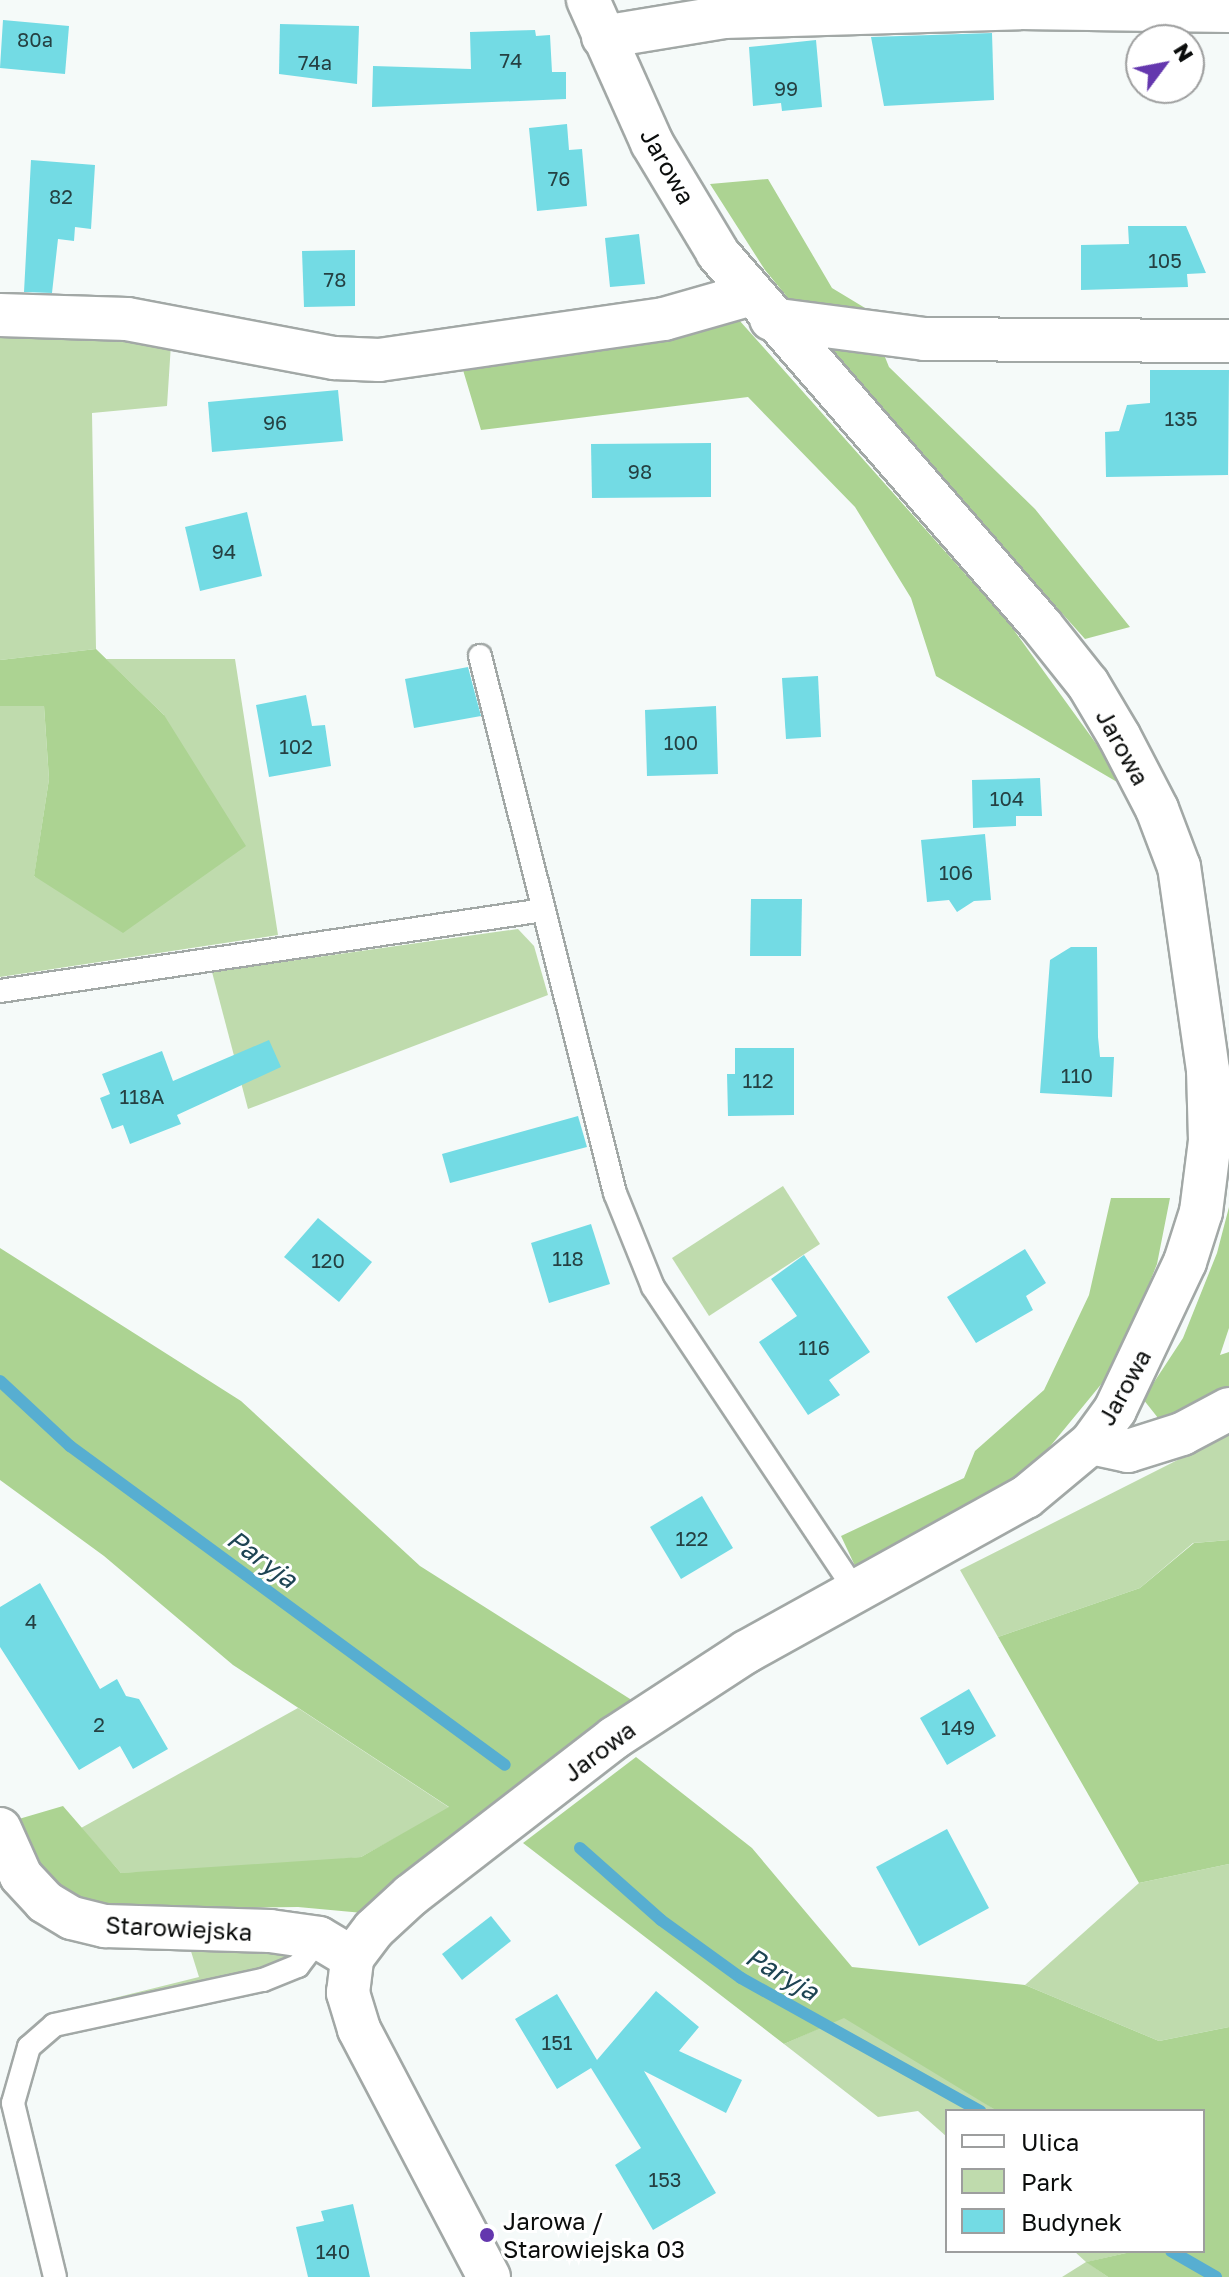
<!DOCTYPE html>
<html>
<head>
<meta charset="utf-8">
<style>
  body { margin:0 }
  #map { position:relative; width:1229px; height:2277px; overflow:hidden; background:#f5faf9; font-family:"Golos Text",sans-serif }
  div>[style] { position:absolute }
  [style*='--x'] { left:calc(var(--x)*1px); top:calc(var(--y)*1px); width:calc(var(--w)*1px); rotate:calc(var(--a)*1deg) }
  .green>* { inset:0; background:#bfdbad }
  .forest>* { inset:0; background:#acd392 }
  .stream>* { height:12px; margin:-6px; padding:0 6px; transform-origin:6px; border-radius:6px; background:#57aed1 }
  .building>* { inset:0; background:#73dbe4 }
  .roads { filter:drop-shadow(2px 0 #a2a8a6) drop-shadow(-2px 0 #a2a8a6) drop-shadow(0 2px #a2a8a6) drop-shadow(0 -2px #a2a8a6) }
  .service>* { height:22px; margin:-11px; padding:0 11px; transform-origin:11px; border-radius:11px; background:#fff }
  .minor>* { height:42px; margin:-21px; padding:0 21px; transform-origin:21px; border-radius:21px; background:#fff }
  .dots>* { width:22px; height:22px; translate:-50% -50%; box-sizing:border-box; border:4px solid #fff; border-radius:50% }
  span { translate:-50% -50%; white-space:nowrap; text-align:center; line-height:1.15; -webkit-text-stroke:6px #fff; paint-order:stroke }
  .number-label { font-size:20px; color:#254042 }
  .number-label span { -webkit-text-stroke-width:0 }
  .street-label { font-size:24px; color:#0b0d0c }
  .poi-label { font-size:24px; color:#0b0d0c }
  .left { translate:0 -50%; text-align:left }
  .water-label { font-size:26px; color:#1d4453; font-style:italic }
  .legend { position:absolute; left:945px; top:2109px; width:260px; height:144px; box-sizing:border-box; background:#fff; border:2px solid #9d9e9e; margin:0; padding:10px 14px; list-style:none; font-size:24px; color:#0b0d0c }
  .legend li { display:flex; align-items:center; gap:16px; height:40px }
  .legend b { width:40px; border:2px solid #9d9e9e }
  .north { position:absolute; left:1125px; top:24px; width:80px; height:80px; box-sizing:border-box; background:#fff; border:2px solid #9d9e9e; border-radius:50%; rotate:58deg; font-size:22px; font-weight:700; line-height:32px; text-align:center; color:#0b0d0c }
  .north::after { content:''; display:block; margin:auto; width:28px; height:36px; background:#6437ae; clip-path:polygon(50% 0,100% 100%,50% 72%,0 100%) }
</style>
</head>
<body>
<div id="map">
  <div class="green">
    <i style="clip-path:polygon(47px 329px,171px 344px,167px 406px,92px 413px,96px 649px,0 660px,0 332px)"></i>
    <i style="clip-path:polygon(106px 659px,235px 659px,278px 935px,0 977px,0 706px,44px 706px,49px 779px,34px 877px,164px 715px)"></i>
    <i style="clip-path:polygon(518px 929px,534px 946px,548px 995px,248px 1109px,212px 972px)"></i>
    <i style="clip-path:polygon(783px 1186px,820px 1244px,709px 1316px,672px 1258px)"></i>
    <i style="clip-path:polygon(1229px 1434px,1229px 1540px,1193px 1543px,1140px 1588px,998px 1637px,960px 1570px)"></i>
    <i style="clip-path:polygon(298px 1708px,450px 1808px,361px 1857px,244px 1869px,121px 1873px,81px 1828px)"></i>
    <i style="clip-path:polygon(1229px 1864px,1229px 2027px,1159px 2041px,1025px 1985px,1139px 1883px)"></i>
    <i style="clip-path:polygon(189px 1945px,294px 1952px,283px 1961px,211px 1985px,90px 2004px,199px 1977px)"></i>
    <i style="clip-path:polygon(844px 2017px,979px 2099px,997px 2111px,947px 2111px,947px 2137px,918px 2111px,878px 2117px,784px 2044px)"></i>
    <i style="clip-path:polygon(1074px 2251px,1135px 2251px,1087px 2262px,1108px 2277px,1062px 2277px,1086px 2262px)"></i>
  </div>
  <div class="forest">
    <i style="clip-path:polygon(768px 179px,832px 288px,880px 317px,797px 309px,765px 270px,710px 184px)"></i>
    <i style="clip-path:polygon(739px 320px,1008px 622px,1129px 789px,936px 676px,911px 598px,855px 507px,748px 397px,481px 430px,463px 370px,676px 339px)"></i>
    <i style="clip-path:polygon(822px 345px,883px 352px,889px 367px,1035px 509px,1130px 627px,1085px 639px)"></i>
    <i style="clip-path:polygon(96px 649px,164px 715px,246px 846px,123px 933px,34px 876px,49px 779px,44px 706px,0 706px,0 660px)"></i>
    <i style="clip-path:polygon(1111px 1198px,1170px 1198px,1157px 1264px,1117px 1365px,1043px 1455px,982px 1503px,856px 1568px,841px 1536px,964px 1478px,975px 1451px,1044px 1390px,1089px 1295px)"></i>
    <i style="clip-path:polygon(1229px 1207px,1229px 1328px,1220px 1355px,1229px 1352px,1229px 1389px,1162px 1423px,1143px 1399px,1183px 1338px,1217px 1253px)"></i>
    <i style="clip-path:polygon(0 1248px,241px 1401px,420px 1566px,638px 1704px,363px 1913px,298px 1907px,97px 1909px,48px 1882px,12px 1821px,63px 1806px,121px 1873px,361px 1857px,449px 1807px,233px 1665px,104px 1556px,0 1480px)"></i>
    <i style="clip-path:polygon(1229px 1540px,1229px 1864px,1139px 1883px,998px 1637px,1140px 1588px,1194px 1543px)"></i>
    <i style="clip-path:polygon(636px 1757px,752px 1848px,852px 1967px,1025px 1985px,1159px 2041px,1229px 2027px,1229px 2277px,1108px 2277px,1086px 2262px,1135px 2251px,1203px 2251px,1203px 2111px,997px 2111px,844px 2018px,784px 2044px,523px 1843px)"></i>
  </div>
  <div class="stream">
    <i style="--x:0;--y:1381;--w:96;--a:42.9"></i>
    <i style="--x:70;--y:1446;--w:539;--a:36.25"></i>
    <i style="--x:580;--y:1848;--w:108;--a:41.6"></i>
    <i style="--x:661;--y:1920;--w:99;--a:35.9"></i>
    <i style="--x:741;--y:1978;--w:274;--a:29.1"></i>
    <i style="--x:1171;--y:2251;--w:52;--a:30"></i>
  </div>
  <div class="building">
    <i style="clip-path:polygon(3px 20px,69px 26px,65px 74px,0 68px)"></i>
    <i style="clip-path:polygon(280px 24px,359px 26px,357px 84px,279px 74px)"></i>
    <i style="clip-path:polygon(535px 30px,536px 36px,550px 35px,552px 72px,566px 72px,566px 99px,372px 107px,373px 66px,471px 69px,470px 32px)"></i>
    <i style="clip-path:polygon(992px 33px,994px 100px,884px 106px,871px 37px)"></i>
    <i style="clip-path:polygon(816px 40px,822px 107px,782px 111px,781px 103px,753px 106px,749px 47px)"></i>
    <i style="clip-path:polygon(567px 124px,569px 150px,582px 149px,587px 206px,537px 211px,529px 128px)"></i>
    <i style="clip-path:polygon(31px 160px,95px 165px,91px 229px,75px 227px,74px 241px,58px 239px,52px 293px,24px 292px)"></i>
    <i style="clip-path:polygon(1128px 226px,1186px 226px,1206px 273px,1187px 274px,1188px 287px,1081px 290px,1081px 245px,1129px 244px)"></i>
    <i style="clip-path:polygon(639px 234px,645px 284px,610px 287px,605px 238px)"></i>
    <i style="clip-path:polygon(355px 250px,355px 306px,304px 307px,302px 251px)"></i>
    <i style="clip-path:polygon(1150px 370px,1229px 370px,1228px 475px,1106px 477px,1105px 432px,1119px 431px,1127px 405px,1150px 403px)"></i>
    <i style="clip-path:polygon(338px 390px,343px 441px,212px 452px,208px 402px)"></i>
    <i style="clip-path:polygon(711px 443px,711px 497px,592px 498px,591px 444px)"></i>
    <i style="clip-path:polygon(247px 512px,262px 576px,200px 591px,185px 527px)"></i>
    <i style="clip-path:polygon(468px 667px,481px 716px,414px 728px,405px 679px)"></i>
    <i style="clip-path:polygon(818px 676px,821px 737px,786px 739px,782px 678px)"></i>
    <i style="clip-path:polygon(306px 695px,312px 726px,325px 725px,331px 766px,269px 777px,256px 705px)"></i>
    <i style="clip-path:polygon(716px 706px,718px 774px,647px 776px,645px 710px)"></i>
    <i style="clip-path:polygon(1040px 778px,1042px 816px,1016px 816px,1016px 826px,973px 828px,972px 780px)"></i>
    <i style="clip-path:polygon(985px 834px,991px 900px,974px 901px,957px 912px,949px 900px,927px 902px,921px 840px)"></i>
    <i style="clip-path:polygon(751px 899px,802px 899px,801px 956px,750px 956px)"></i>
    <i style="clip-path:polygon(1071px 947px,1097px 947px,1098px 1037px,1100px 1057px,1114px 1057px,1112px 1097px,1040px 1093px,1050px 960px)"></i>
    <i style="clip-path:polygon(269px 1040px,281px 1067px,177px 1115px,181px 1124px,130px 1144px,123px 1125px,112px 1129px,100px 1098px,110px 1094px,102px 1074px,162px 1051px,173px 1081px)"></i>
    <i style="clip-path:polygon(735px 1048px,794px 1048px,794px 1115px,728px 1116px,727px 1074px,735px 1074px)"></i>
    <i style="clip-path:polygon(578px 1116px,587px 1147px,450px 1183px,442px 1154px)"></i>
    <i style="clip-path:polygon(318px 1218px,372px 1262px,339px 1302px,284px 1257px)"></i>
    <i style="clip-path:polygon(591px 1224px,610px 1284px,549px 1303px,531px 1243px)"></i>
    <i style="clip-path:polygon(1025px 1249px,1046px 1283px,1026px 1296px,1033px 1310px,976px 1343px,947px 1297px)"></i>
    <i style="clip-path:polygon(804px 1255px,870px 1352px,829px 1380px,840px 1395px,808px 1415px,759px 1342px,797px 1316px,771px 1279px)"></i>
    <i style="clip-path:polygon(702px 1496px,733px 1548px,681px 1579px,650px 1527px)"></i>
    <i style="clip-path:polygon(40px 1583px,100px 1689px,117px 1679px,126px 1696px,139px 1699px,168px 1749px,133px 1769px,120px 1746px,79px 1770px,0 1647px,0 1607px)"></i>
    <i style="clip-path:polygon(969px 1689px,996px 1736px,947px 1765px,920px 1718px)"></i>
    <i style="clip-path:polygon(947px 1829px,989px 1908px,919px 1946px,876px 1867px)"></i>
    <i style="clip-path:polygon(491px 1916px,511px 1941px,462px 1980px,442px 1954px)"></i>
    <i style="clip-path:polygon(656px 1991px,699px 2027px,679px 2051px,742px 2080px,726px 2113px,644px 2071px,716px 2193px,653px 2230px,615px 2165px,641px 2148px,591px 2068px,557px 2089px,515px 2019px,557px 1994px,597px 2060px)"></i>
    <i style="clip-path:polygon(353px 2204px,370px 2277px,308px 2277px,296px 2227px,324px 2221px,321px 2211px)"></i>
  </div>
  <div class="roads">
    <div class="service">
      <i style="--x:480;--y:656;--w:554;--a:75.89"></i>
      <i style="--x:615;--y:1193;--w:101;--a:68"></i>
      <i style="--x:653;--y:1287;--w:364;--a:56.3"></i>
      <i style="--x:0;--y:991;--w:549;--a:-8.48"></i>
      <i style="--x:55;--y:2277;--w:179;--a:-103.6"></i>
      <i style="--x:13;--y:2103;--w:58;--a:-74.1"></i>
      <i style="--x:29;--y:2047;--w:33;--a:-41"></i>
      <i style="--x:54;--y:2025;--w:214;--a:-12.2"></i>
      <i style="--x:263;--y:1980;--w:38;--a:-22"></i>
      <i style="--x:298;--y:1966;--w:35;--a:-53"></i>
    </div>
    <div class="minor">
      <i style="--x:603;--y:37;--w:123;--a:-9.4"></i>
      <i style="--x:724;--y:17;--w:296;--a:-1.7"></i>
      <i style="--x:1020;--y:8;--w:209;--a:0.8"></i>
      <i style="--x:0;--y:315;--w:127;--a:1.8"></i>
      <i style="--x:127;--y:319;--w:211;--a:10.7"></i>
      <i style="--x:334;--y:358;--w:45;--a:2.5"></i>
      <i style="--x:379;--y:360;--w:288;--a:-8.2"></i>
      <i style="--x:664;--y:319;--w:91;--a:-15.9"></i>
      <i style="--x:771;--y:319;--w:155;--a:7.4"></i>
      <i style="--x:925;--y:339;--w:304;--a:0.4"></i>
      <i style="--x:1091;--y:1443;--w:38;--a:12"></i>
      <i style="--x:1128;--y:1451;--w:57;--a:-17.5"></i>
      <i style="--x:1182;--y:1434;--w:53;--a:-28"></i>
      <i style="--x:0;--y:1829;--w:51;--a:65.9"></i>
      <i style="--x:21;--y:1876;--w:35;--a:47"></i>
      <i style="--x:45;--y:1902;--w:31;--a:31"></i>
      <i style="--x:72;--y:1918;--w:34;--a:14"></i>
      <i style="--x:105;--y:1926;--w:165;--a:1.7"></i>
      <i style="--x:270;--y:1931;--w:49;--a:8.1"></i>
      <i style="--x:319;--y:1938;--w:39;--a:31"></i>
      <i style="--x:489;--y:2277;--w:280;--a:-117.7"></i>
      <i style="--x:359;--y:2029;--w:38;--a:-107"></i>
      <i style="--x:348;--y:1993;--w:35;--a:-83"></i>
      <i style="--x:352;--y:1958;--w:36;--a:-53"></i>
      <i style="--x:374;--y:1929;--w:50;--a:-42.6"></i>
      <i style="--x:411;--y:1895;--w:257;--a:-37.7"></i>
      <i style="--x:614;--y:1738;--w:158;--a:-33.1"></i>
      <i style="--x:746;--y:1652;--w:320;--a:-29"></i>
      <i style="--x:1026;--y:1497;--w:85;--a:-39.7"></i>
      <i style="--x:1091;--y:1443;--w:41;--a:-54"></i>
      <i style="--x:1115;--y:1410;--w:164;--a:-64.7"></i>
      <i style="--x:1185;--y:1262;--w:52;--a:-72.3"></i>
      <i style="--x:1201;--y:1212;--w:72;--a:-82.8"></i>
      <i style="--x:1210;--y:1141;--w:71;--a:-91.6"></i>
      <i style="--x:1208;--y:1070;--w:205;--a:-98.1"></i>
      <i style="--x:1179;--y:867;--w:62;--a:-110.8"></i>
      <i style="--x:1157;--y:809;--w:82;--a:-117.5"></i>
      <i style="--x:1119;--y:736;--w:61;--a:-120.8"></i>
      <i style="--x:1088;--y:684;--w:75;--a:-128.5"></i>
      <i style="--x:1041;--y:625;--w:493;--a:-131"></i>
      <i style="--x:718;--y:253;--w:128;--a:-121"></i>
      <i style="--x:652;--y:143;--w:157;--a:-114.1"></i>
    </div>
  </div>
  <div class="dots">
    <i style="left:487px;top:2235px;background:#6437ae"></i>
  </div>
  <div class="number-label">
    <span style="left:35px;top:39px">80a</span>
    <span style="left:511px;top:60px">74</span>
    <span style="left:315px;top:62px">74a</span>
    <span style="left:786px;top:88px">99</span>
    <span style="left:559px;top:178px">76</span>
    <span style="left:61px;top:196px">82</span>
    <span style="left:1165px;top:260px">105</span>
    <span style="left:335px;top:279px">78</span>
    <span style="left:1181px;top:418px">135</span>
    <span style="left:275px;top:422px">96</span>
    <span style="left:640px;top:471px">98</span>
    <span style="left:224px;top:551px">94</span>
    <span style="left:681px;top:742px">100</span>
    <span style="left:296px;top:746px">102</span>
    <span style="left:1007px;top:798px">104</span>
    <span style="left:956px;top:872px">106</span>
    <span style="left:1077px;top:1075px">110</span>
    <span style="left:758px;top:1080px">112</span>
    <span style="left:142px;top:1096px">118A</span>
    <span style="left:568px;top:1258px">118</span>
    <span style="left:328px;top:1260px">120</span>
    <span style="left:814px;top:1347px">116</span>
    <span style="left:692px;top:1538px">122</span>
    <span style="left:31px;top:1621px">4</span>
    <span style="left:99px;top:1724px">2</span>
    <span style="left:958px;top:1727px">149</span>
    <span style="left:557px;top:2042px">151</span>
    <span style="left:665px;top:2179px">153</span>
    <span style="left:333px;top:2251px">140</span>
  </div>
  <div class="street-label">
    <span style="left:668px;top:166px;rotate:60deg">Jarowa</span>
    <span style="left:1123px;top:747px;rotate:61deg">Jarowa</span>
    <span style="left:1124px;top:1387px;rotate:-61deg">Jarowa</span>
    <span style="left:599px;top:1751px;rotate:-37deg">Jarowa</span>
    <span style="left:179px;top:1928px;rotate:3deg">Starowiejska</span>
  </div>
  <div class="poi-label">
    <span class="left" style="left:503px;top:2235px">Jarowa /<br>Starowiejska 03</span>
  </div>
  <div class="water-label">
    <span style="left:262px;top:1559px;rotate:36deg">Paryja</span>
    <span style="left:782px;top:1974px;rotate:30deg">Paryja</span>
  </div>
  <ul class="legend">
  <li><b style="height:10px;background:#fff"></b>Ulica</li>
  <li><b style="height:22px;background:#bfdbad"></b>Park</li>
  <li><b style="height:22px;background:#73dbe4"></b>Budynek</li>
  </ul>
  <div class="north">N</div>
</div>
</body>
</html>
